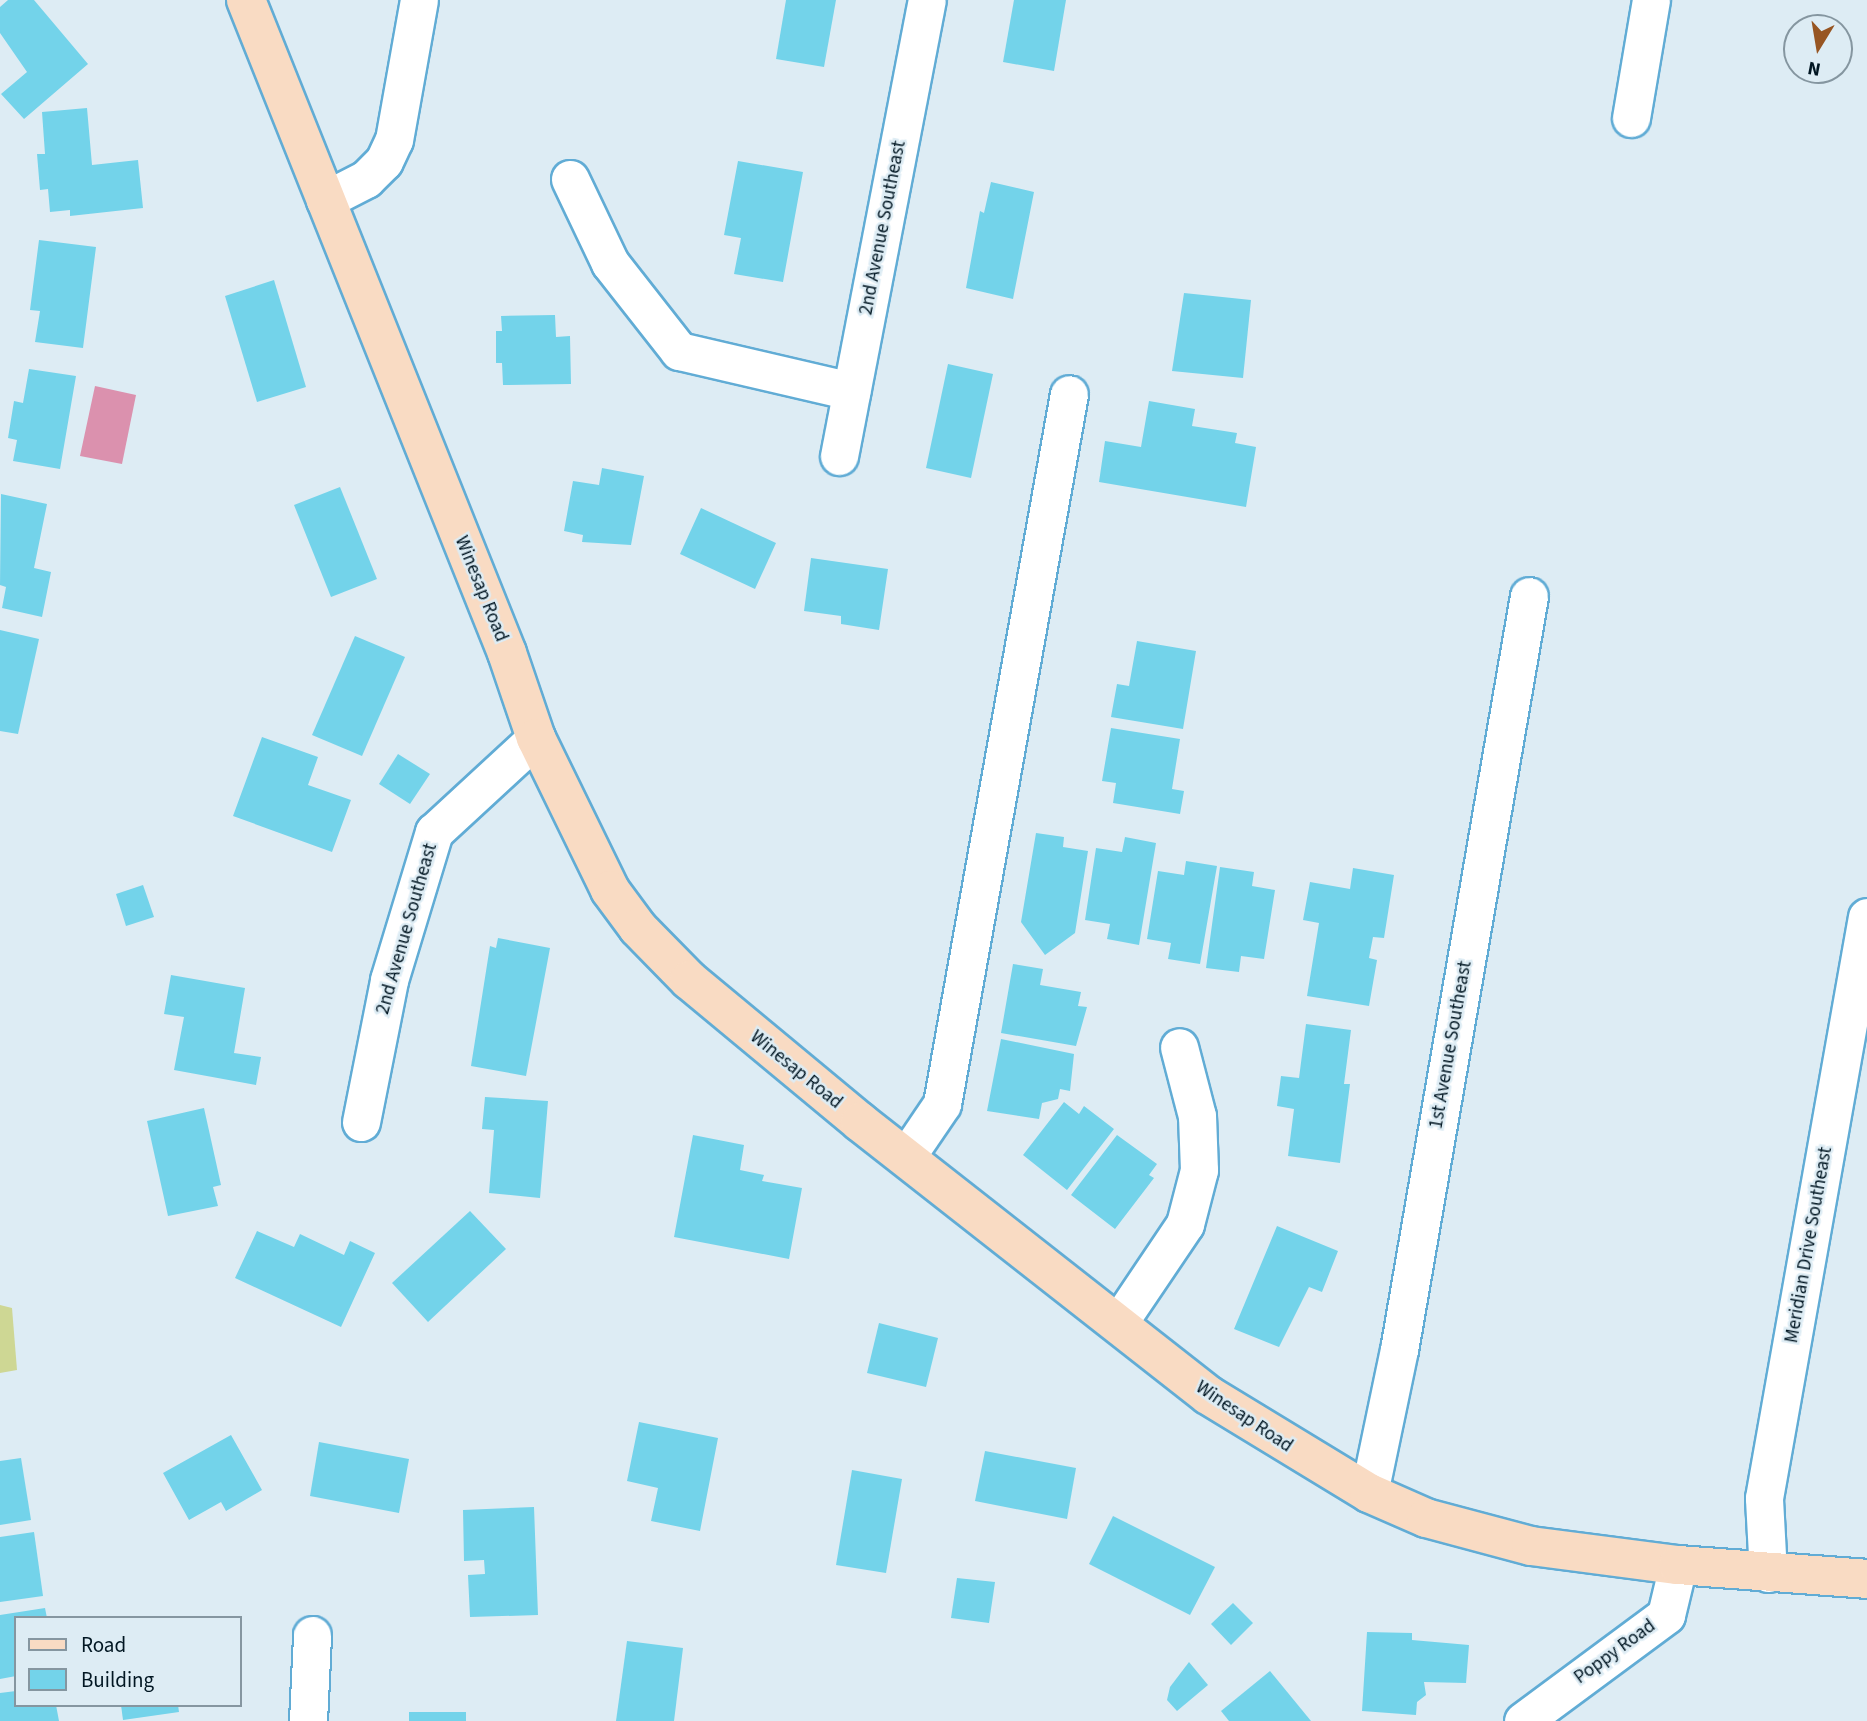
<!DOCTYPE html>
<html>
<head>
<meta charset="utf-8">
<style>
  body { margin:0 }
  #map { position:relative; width:1867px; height:1721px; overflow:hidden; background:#ddecf4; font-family:"Source Sans 3",sans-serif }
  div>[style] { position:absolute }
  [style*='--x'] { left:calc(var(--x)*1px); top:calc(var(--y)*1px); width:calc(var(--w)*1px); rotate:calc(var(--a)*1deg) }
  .green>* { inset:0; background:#ced794 }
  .water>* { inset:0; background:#db91ae }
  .building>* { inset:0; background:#73d3ea }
  .roads { filter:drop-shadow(2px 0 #61acd5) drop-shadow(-2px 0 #61acd5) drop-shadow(0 2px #61acd5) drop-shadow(0 -2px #61acd5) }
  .street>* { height:37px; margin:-18.5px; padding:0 18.5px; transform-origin:18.5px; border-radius:18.5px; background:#fff }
  .secondary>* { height:38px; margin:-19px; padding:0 19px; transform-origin:19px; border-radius:19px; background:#f9dbc3 }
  span { translate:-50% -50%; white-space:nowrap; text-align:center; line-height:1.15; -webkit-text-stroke:5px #ddecf4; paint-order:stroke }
  .street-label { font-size:19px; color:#011622 }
  .legend { position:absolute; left:14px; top:1616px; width:228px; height:91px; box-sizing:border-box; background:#ddecf4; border:2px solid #8596a0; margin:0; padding:9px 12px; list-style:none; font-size:21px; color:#011622 }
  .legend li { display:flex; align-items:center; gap:14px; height:35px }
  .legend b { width:35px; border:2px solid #8596a0 }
  .north { position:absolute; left:1783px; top:14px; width:70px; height:70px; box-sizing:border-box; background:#ddecf4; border:2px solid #8596a0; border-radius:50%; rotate:191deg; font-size:19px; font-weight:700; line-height:28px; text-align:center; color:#011622 }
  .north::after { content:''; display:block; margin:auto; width:24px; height:32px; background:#975522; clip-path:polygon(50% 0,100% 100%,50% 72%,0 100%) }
</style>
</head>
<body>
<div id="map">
  <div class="green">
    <i style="clip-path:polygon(0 1305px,12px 1308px,17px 1370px,0 1373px)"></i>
  </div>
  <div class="water">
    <i style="clip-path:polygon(95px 386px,136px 395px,122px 464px,80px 456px)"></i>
  </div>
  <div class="building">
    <i style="clip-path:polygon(8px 0,34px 0,88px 64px,24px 119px,1px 94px,27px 72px,0 33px,0 7px)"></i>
    <i style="clip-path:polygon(786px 0,836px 0,824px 67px,776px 59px)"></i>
    <i style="clip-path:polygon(1014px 0,1066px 0,1054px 71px,1003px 62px)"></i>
    <i style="clip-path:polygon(87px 108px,92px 165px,138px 160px,143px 208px,70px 216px,70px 210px,50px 212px,48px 189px,40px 190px,37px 154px,45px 154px,42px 112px)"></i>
    <i style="clip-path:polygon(738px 161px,803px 172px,783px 282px,734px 274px,741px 238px,724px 235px)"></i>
    <i style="clip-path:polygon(991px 182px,1034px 192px,1013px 299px,966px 288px,980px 211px,984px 213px)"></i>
    <i style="clip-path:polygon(39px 240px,96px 247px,83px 348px,35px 342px,40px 311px,30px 310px)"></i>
    <i style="clip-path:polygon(274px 280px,306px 387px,257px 402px,225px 296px)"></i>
    <i style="clip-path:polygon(1184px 293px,1251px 300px,1243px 378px,1172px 371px)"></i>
    <i style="clip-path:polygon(555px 315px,556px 337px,570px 336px,571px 384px,503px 385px,502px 363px,496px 363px,496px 331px,502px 331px,501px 316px)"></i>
    <i style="clip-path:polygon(948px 364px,993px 374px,971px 478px,926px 468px)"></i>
    <i style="clip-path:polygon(29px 369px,76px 376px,60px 469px,13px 461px,17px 440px,8px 438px,14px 401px,23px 403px)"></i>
    <i style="clip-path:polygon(1149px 401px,1195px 409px,1192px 426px,1237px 433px,1235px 443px,1256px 447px,1246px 507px,1099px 482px,1105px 441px,1141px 447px)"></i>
    <i style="clip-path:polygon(602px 468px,644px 476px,631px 545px,582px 542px,583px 535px,564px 531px,573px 481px,599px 485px)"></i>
    <i style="clip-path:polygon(340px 487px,377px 579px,331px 597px,294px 505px)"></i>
    <i style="clip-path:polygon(1px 494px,47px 504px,34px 568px,51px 572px,42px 617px,2px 608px,6px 587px,0 585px)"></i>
    <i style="clip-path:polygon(701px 508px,776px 543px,755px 589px,680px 554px)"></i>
    <i style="clip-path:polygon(811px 558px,888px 569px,879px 630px,841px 624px,841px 616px,804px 611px)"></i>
    <i style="clip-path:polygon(0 630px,39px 639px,18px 734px,0 731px)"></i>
    <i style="clip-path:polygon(355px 636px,405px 657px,362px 756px,312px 735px)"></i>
    <i style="clip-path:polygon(1137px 641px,1196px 651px,1183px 729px,1111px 717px,1117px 684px,1129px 686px)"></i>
    <i style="clip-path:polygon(1111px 728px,1180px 739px,1172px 789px,1184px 791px,1180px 814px,1113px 803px,1116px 783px,1102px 781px)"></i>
    <i style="clip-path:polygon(262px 737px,318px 757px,308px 785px,351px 800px,332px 852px,233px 816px)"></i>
    <i style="clip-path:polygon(398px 754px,430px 774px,410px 804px,379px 784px)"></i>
    <i style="clip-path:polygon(1036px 833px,1064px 837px,1063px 847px,1088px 851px,1075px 933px,1045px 955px,1021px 922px)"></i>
    <i style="clip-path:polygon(1125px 837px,1156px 843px,1139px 945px,1107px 939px,1110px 924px,1085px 920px,1096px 848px,1122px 852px)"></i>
    <i style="clip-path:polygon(1186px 861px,1217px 866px,1200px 964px,1168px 959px,1171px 943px,1147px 939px,1158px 871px,1184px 875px)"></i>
    <i style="clip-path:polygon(1220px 867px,1254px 872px,1252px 886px,1275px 890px,1264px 959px,1241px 956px,1239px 972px,1206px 968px)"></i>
    <i style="clip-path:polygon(1353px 868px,1394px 875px,1384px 938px,1373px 937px,1369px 958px,1377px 960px,1369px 1006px,1307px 996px,1319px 923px,1303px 920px,1310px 882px,1350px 889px)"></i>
    <i style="clip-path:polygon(143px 885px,154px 917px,126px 926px,116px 894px)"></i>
    <i style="clip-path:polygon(498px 938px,550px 948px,526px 1076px,471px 1066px,490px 946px,496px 948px)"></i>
    <i style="clip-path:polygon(1013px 964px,1043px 969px,1040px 985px,1081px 992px,1078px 1006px,1087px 1007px,1076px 1046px,1001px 1033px)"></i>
    <i style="clip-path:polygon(171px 975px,245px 988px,234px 1053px,261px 1057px,256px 1085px,174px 1070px,184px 1017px,164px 1014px)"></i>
    <i style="clip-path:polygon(1306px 1024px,1351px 1030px,1344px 1084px,1350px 1084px,1340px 1163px,1288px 1156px,1294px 1109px,1277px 1106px,1281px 1076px,1299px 1078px)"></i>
    <i style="clip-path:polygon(1001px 1039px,1074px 1054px,1070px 1091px,1060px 1089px,1058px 1099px,1042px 1103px,1039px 1119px,987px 1111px)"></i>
    <i style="clip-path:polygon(485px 1097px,548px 1101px,540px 1198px,489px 1193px,494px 1130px,482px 1129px)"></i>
    <i style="clip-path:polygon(1064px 1102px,1079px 1114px,1084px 1106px,1114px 1129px,1067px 1190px,1023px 1155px)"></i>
    <i style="clip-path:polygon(204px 1108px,221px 1185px,213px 1187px,218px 1206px,168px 1216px,147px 1121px)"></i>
    <i style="clip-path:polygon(693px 1135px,744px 1145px,740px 1170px,764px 1175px,762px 1181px,802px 1188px,789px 1259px,674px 1237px)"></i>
    <i style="clip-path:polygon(1117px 1135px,1157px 1164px,1149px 1175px,1154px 1178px,1115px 1229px,1071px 1195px)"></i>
    <i style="clip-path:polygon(470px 1211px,506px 1249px,428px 1322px,392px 1283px)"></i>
    <i style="clip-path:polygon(1277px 1226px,1338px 1251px,1322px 1292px,1309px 1287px,1279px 1347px,1234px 1329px)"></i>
    <i style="clip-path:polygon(257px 1231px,294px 1247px,300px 1234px,344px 1255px,350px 1241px,375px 1253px,341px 1327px,235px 1278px)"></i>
    <i style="clip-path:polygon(879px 1323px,938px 1338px,926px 1387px,867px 1373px)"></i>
    <i style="clip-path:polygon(639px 1422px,718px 1438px,700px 1531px,651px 1521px,658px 1488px,627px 1481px)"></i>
    <i style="clip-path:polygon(231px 1435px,262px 1490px,226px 1511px,221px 1502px,189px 1520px,163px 1473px)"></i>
    <i style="clip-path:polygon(319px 1442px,409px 1459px,399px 1513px,310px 1496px)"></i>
    <i style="clip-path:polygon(985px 1451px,1076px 1468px,1067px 1519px,975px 1501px)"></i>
    <i style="clip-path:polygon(21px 1458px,31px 1520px,0 1525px,0 1461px)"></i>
    <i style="clip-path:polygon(852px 1470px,902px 1479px,886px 1573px,836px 1565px)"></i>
    <i style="clip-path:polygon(534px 1507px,538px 1615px,470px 1617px,468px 1575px,485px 1574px,484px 1560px,464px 1561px,463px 1510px)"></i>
    <i style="clip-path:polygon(1113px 1516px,1215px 1567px,1190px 1615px,1089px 1564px)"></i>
    <i style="clip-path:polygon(34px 1532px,43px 1596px,0 1602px,0 1537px)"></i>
    <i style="clip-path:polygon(957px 1578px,995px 1582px,989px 1623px,951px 1618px)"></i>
    <i style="clip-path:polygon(1233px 1603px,1253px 1623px,1231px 1645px,1211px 1624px)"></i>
    <i style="clip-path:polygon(45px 1608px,47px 1618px,16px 1618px,16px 1676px,0 1679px,0 1615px)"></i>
    <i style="clip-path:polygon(1367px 1632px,1412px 1633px,1412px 1640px,1469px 1645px,1466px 1683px,1424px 1682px,1426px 1695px,1417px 1702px,1416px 1715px,1362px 1711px)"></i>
    <i style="clip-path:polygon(627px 1641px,683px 1648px,674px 1721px,616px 1721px)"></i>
    <i style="clip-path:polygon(1189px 1662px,1208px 1685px,1177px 1711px,1167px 1700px,1170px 1687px)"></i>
    <i style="clip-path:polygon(1270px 1671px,1311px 1721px,1229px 1721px,1221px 1711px)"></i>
    <i style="clip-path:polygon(16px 1691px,16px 1705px,56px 1705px,59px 1721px,0 1721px,0 1693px)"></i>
    <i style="clip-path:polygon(121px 1705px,178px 1705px,179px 1712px,123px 1720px)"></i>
    <i style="clip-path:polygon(409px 1712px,466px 1712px,466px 1721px,409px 1721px)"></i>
  </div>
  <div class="roads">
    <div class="street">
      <i style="--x:1631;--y:118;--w:120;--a:-80.4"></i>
      <i style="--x:570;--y:179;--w:93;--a:64.5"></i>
      <i style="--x:610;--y:263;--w:112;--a:51.9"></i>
      <i style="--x:679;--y:351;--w:177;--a:13.1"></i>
      <i style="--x:325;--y:200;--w:46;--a:-27.1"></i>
      <i style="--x:366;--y:179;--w:25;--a:-45"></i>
      <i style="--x:384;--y:161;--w:23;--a:-65"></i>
      <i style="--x:394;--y:140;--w:142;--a:-79.9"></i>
      <i style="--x:839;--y:456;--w:464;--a:-79.1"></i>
      <i style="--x:361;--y:1122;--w:145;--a:-78.8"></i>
      <i style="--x:389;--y:980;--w:155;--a:-73.1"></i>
      <i style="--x:434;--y:832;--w:139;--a:-42.7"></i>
      <i style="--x:906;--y:1157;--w:64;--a:-55.8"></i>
      <i style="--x:942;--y:1104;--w:721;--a:-79.86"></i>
      <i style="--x:1119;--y:1322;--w:118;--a:-56"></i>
      <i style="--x:1185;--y:1224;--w:56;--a:-75.5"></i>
      <i style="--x:1199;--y:1170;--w:54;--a:-92.1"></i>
      <i style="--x:1197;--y:1116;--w:71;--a:-104.6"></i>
      <i style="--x:1369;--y:1493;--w:146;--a:-78.2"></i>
      <i style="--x:1399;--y:1350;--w:765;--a:-80.22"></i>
      <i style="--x:1768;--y:1573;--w:75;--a:-93.1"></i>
      <i style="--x:1764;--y:1498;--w:590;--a:-79.95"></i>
      <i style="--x:308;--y:1721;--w:86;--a:-87.3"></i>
      <i style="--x:1523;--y:1721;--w:178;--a:-36.5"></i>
      <i style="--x:1666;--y:1615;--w:51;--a:-76.5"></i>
    </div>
    <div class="secondary">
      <i style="--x:246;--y:0;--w:703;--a:68.21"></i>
      <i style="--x:507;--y:653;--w:90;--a:71.2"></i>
      <i style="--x:536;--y:738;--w:169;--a:64"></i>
      <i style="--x:610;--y:890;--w:47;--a:53.6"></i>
      <i style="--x:638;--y:928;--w:73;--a:45.6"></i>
      <i style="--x:689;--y:980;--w:222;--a:39.7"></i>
      <i style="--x:860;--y:1122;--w:442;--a:38.1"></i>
      <i style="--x:1208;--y:1395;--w:188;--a:31.3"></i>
      <i style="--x:1369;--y:1493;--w:62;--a:23.7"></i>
      <i style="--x:1426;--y:1518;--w:109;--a:14.9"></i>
      <i style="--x:1531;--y:1546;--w:148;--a:7.4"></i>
      <i style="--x:1678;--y:1565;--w:190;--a:4.2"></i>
    </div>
  </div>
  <div class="street-label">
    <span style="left:883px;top:228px;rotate:-79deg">2nd Avenue Southeast</span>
    <span style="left:481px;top:589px;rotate:68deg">Winesap Road</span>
    <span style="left:407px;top:929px;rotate:-74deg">2nd Avenue Southeast</span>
    <span style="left:1451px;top:1045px;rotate:-80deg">1st Avenue Southeast</span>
    <span style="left:796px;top:1070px;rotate:39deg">Winesap Road</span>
    <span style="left:1809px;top:1245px;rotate:-80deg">Meridian Drive Southeast</span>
    <span style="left:1244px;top:1417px;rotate:34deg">Winesap Road</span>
    <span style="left:1615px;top:1652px;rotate:-36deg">Poppy Road</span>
  </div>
  <ul class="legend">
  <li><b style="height:9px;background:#f9dbc3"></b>Road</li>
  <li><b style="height:19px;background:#73d3ea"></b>Building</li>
  </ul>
  <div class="north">N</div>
</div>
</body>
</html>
